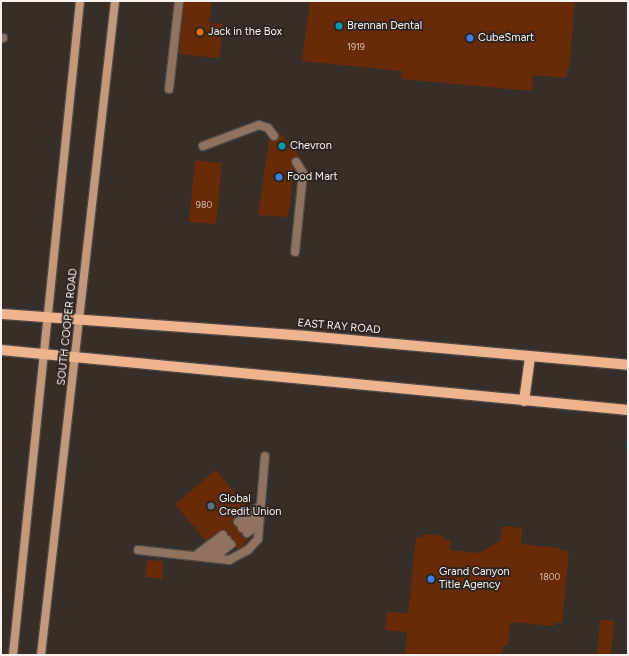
<!DOCTYPE html>
<html>
<head>
<meta charset="utf-8">
<style>
  body { margin:0 }
  #map { position:relative; width:629px; height:656px; overflow:hidden; background:#372e2a; font-family:Figtree,sans-serif }
  div>[style] { position:absolute }
  [style*='--x'] { left:calc(var(--x)*1px); top:calc(var(--y)*1px); width:calc(var(--w)*1px); rotate:calc(var(--a)*1deg) }
  .stream>* { height:4.5px; margin:-2.25px; padding:0 2.25px; transform-origin:2.25px; border-radius:2.25px; background:#00566e }
  .building>* { inset:0; background:#692a08 }
  .roads { filter:drop-shadow(1px 0 #524946) drop-shadow(-1px 0 #524946) drop-shadow(0 1px #524946) drop-shadow(0 -1px #524946) }
  .lane>* { height:8px; margin:-4px; padding:0 4px; transform-origin:4px; border-radius:4px; background:#8f7360 }
  .secondary>* { height:8px; margin:-4px; padding:0 4px; transform-origin:4px; border-radius:4px; background:#c4987a }
  .primary>* { height:10px; margin:-5px; padding:0 5px; transform-origin:5px; border-radius:5px; background:#eeb48e }
  .dots>* { width:11px; height:11px; translate:-50% -50%; box-sizing:border-box; border:2px solid #2c2420; border-radius:50% }
  span { translate:-50% -50%; white-space:nowrap; text-align:center; line-height:1.15; -webkit-text-stroke:3.5px #2c2420; paint-order:stroke }
  .number-label { font-size:9px; color:#d4c0b5 }
  .number-label span { -webkit-text-stroke-width:0 }
  .poi-label { font-size:11px; color:#f8f2ef }
  .left { translate:0 -50%; text-align:left }
  .street-label { font-size:11px; color:#f8f2ef }
  .frame { position:absolute; inset:0; border:2px solid #f8f2ef; pointer-events:none }
</style>
</head>
<body>
<div id="map">
  <div class="stream">
    <i style="--x:628;--y:448;--w:5;--a:-90"></i>
  </div>
  <div class="building">
    <i style="clip-path:polygon(184px 1px,212px 1px,209px 23px,223px 24px,219px 58px,179px 54px)"></i>
    <i style="clip-path:polygon(310px 1px,575px 1px,569px 69px,567px 69px,566px 78px,533px 75px,532px 91px,401px 79px,402px 71px,302px 61px)"></i>
    <i style="clip-path:polygon(279px 132px,301px 157px,291px 160px,293px 168px,290px 205px,287px 217px,258px 215px,269px 140px,278px 140px)"></i>
    <i style="clip-path:polygon(195px 160px,222px 163px,216px 224px,189px 222px)"></i>
    <i style="clip-path:polygon(216px 470px,247px 508px,233px 520px,238px 531px,248px 538px,241px 548px,234px 548px,235px 541px,225px 530px,206px 541px,175px 504px)"></i>
    <i style="clip-path:polygon(502px 526px,522px 528px,521px 544px,561px 548px,561px 551px,569px 551px,562px 623px,555px 623px,554px 626px,511px 622px,508px 646px,503px 646px,502px 655px,405px 655px,407px 632px,385px 630px,387px 612px,408px 613px,416px 537px,422px 538px,423px 534px,444px 536px,443px 539px,451px 540px,450px 550px,480px 553px,500px 541px)"></i>
    <i style="clip-path:polygon(147px 560px,163px 561px,162px 579px,145px 577px)"></i>
    <i style="clip-path:polygon(600px 620px,614px 621px,611px 655px,597px 655px)"></i>
  </div>
  <div class="roads">
    <div class="lane">
      <i style="--x:1;--y:38;--w:2;--a:0"></i>
      <i style="--x:169;--y:89;--w:89;--a:-83.5"></i>
      <i style="--x:203;--y:146;--w:60;--a:-20.6"></i>
      <i style="--x:259;--y:125;--w:9;--a:18"></i>
      <i style="--x:268;--y:128;--w:10;--a:53"></i>
      <i style="--x:295;--y:252;--w:79;--a:-84.2"></i>
      <i style="--x:303;--y:173;--w:13;--a:-122"></i>
      <i style="--x:238;--y:522;--w:27;--a:-36"></i>
      <i style="--x:242;--y:528;--w:22;--a:-34"></i>
      <i style="--x:247;--y:533;--w:15;--a:-37"></i>
      <i style="--x:138;--y:550;--w:92;--a:6.3"></i>
      <i style="--x:229;--y:560;--w:21;--a:-28"></i>
      <i style="--x:248;--y:550;--w:15;--a:-48"></i>
      <i style="--x:258;--y:539;--w:83;--a:-85.2"></i>
      <i style="--x:195;--y:556;--w:35;--a:-37"></i>
      <i style="--x:205;--y:557;--w:28;--a:-38"></i>
      <i style="--x:214;--y:558;--w:22;--a:-39"></i>
    </div>
    <div class="secondary">
      <i style="--x:13;--y:655;--w:657;--a:-84.15"></i>
      <i style="--x:41;--y:655;--w:658;--a:-83.54"></i>
    </div>
    <div class="primary">
      <i style="--x:1;--y:314;--w:306;--a:4.1"></i>
      <i style="--x:306;--y:336;--w:323;--a:5.1"></i>
      <i style="--x:1;--y:350;--w:630;--a:5.47"></i>
      <i style="--x:524;--y:401;--w:44;--a:-82.2"></i>
    </div>
  </div>
  <div class="dots">
    <i style="left:339px;top:26px;background:#0f9aa8"></i>
    <i style="left:200px;top:32px;background:#e8710a"></i>
    <i style="left:470px;top:38px;background:#3f7fe0"></i>
    <i style="left:282px;top:146px;background:#0f9aa8"></i>
    <i style="left:279px;top:177px;background:#3f7fe0"></i>
    <i style="left:211px;top:506px;background:#5c6f8a"></i>
    <i style="left:431px;top:579px;background:#3f7fe0"></i>
  </div>
  <div class="number-label">
    <span style="left:356px;top:47px">1919</span>
    <span style="left:204px;top:205px">980</span>
    <span style="left:550px;top:577px">1800</span>
  </div>
  <div class="poi-label">
    <span class="left" style="left:347px;top:26px">Brennan Dental</span>
    <span class="left" style="left:208px;top:32px">Jack in the Box</span>
    <span class="left" style="left:478px;top:38px">CubeSmart</span>
    <span class="left" style="left:290px;top:146px">Chevron</span>
    <span class="left" style="left:287px;top:177px">Food Mart</span>
    <span class="left" style="left:219px;top:506px">Global<br>Credit Union</span>
    <span class="left" style="left:439px;top:579px">Grand Canyon<br>Title Agency</span>
  </div>
  <div class="street-label">
    <span style="left:68px;top:327px;rotate:-84deg">SOUTH COOPER ROAD</span>
    <span style="left:339px;top:327px;rotate:5deg">EAST RAY ROAD</span>
  </div>
  <div class="frame"></div>
</div>
</body>
</html>
